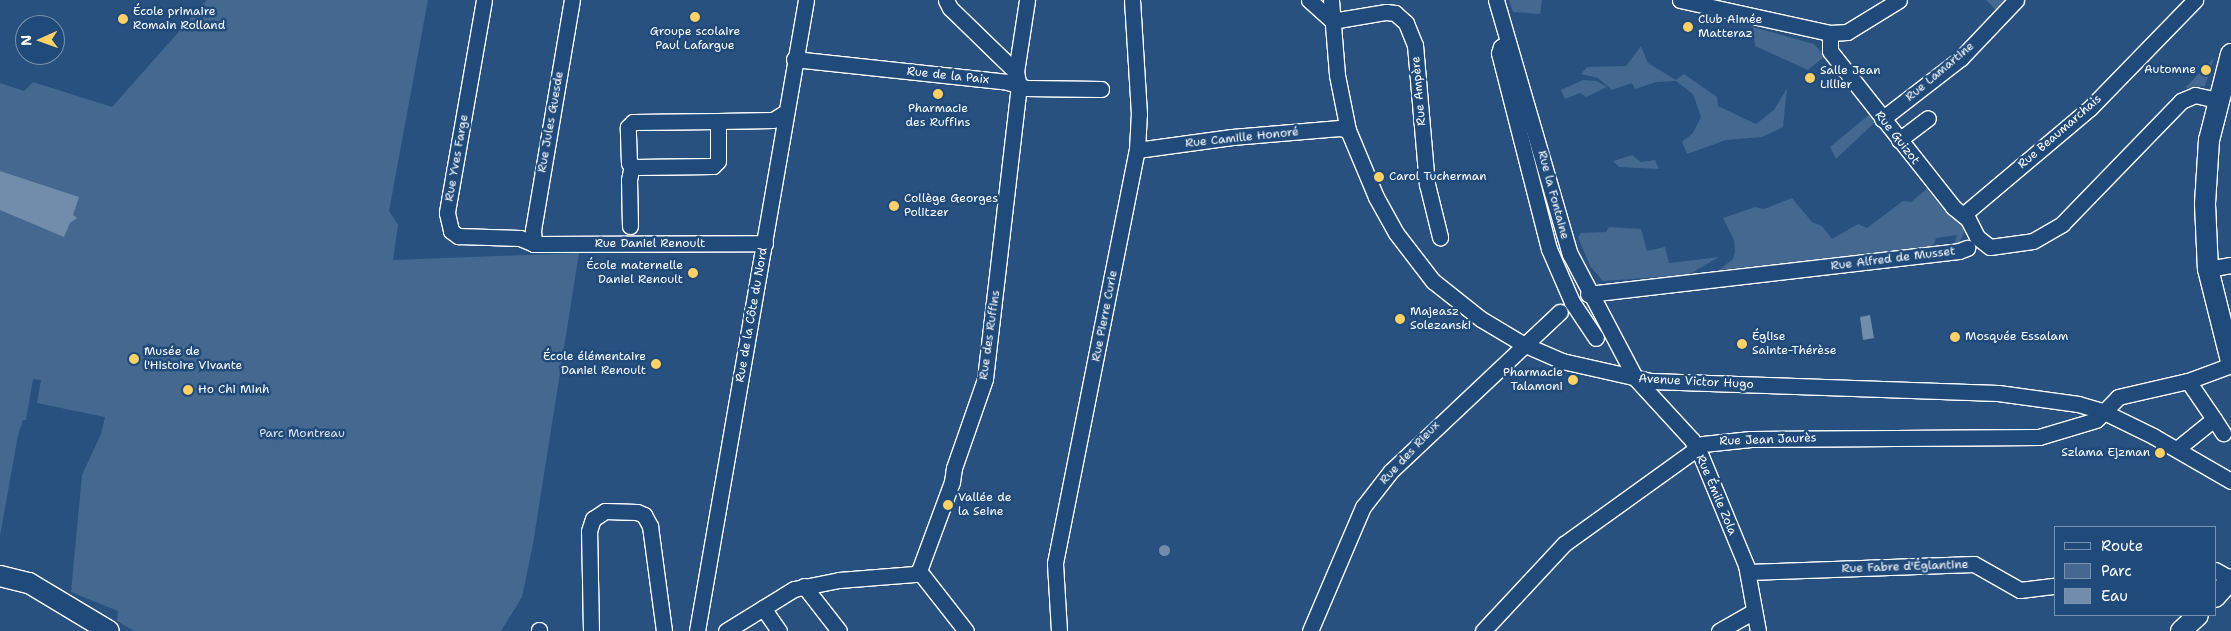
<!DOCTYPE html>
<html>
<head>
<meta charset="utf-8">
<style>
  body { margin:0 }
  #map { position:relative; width:2231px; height:631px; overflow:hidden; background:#28517f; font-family:"Shantell Sans",sans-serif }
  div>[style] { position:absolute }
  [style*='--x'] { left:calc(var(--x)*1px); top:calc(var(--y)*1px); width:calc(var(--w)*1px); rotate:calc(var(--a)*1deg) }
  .green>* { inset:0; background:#446890 }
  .water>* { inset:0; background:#718dab }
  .round { border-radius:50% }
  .roads { filter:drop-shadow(1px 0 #fff) drop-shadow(-1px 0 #fff) drop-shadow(0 1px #fff) drop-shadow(0 -1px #fff) }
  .minor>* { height:15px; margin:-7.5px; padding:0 7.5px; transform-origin:7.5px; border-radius:7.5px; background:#1f4a7a }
  .major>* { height:20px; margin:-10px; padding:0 10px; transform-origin:10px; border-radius:10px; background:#1f4a7a }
  .dots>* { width:14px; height:14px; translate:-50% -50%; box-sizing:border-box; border:2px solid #1f4a7a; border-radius:50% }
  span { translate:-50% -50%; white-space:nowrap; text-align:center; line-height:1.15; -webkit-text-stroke:5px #1f4a7a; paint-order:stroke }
  .poi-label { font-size:12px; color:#fff }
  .left { translate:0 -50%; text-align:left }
  .right { translate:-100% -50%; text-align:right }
  .street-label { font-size:12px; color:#fff }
  .park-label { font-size:12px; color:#dae1e9 }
  .legend { position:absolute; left:2054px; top:526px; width:162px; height:90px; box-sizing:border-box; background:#1f4a7a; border:1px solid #7992af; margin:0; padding:6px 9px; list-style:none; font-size:15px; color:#fff }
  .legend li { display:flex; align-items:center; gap:10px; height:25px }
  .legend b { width:25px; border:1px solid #7992af }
  .north { position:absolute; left:15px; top:15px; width:50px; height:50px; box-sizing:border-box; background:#1f4a7a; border:1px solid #7992af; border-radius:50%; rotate:268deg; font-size:14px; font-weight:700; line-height:20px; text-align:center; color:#fff }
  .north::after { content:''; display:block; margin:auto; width:18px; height:22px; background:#ffd166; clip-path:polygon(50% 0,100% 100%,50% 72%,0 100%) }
</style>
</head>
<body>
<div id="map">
  <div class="green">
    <i style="clip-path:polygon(207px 0,428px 0,389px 211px,398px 225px,393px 260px,579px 253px,533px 544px,522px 597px,501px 631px,134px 631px,117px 621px,118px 611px,71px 592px,82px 475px,101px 434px,105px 417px,37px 403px,41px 380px,33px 379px,26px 420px,23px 420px,18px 435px,0 536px,0 83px,24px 91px,33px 82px,112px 107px)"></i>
    <i style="clip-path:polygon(1509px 0,1542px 0,1540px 14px,1513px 12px)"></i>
    <i style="clip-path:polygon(1986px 0,2009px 0,1998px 12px)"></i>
    <i style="clip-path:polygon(1753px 27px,1814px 44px,1825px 56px,1808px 70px,1755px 46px)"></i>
    <i style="clip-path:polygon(1641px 46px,1648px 63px,1676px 80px,1684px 74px,1717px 97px,1718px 106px,1756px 124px,1774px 110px,1787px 88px,1783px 127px,1762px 137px,1726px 140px,1687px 154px,1682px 142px,1693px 133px,1701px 117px,1693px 94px,1676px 81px,1656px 82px,1635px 89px,1632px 83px,1612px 90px,1598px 78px,1581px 74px,1587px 67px,1626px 66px)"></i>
    <i style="clip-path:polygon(2214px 58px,2205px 86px,2186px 88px,2186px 87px)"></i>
    <i style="clip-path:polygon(1583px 80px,1597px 81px,1607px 87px,1586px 97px,1580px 93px,1565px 99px,1561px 90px)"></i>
    <i style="clip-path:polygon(1870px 114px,1874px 123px,1836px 159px,1830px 147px)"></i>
    <i style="clip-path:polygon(1632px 155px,1641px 162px,1655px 160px,1659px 169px,1619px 167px,1613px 161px)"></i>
    <i style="clip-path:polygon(1927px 189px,1943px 209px,1963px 224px,1964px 233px,1959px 243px,1954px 245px,1957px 235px,1936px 238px,1933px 247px,1719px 270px,1733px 259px,1735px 252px,1734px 240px,1723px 218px,1755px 207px,1764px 209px,1792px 198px,1812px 222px,1822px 226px,1832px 239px,1858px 224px,1867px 228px,1903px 201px,1911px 202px)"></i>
    <i style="clip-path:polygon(1609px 227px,1641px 229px,1647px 251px,1665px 247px,1669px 263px,1719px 257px,1688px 275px,1603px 281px,1590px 266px,1578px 237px,1581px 233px,1606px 232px)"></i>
  </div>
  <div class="water">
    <i style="clip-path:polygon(0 171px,79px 197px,73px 215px,77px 218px,70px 223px,64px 237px,0 210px)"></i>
    <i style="clip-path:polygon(1870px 315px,1874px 338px,1863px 340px,1860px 317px)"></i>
    <i class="round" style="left:1158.5px;top:544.5px;width:11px;height:11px"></i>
  </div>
  <div class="roads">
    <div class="minor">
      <i style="--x:484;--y:0;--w:216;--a:99.9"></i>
      <i style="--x:447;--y:213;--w:18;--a:77"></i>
      <i style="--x:451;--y:231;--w:9;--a:36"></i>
      <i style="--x:458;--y:236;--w:62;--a:1.8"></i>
      <i style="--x:520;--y:238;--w:15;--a:23"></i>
      <i style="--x:534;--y:244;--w:231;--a:-0.2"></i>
      <i style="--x:1309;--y:0;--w:31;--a:42"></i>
      <i style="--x:1332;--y:21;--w:55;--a:-9.5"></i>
      <i style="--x:1386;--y:12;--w:9;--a:6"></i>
      <i style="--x:1395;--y:13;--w:15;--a:42"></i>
      <i style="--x:1406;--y:23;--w:24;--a:68"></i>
      <i style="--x:1415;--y:45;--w:140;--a:85.1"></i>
      <i style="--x:1427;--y:184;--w:55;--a:76.2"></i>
      <i style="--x:1331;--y:0;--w:75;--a:85.4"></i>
      <i style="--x:1337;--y:75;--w:56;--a:78.7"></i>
      <i style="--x:1348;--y:130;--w:73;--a:67.3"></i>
      <i style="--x:1376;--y:197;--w:41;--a:60.9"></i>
      <i style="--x:1396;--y:233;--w:61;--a:52.4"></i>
      <i style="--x:1433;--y:281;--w:61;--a:38.4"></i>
      <i style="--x:1481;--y:319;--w:49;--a:30.8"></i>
      <i style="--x:1523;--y:344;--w:43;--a:23.6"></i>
      <i style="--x:1562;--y:361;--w:91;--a:12.7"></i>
      <i style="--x:1651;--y:381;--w:347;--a:2"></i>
      <i style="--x:1998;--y:393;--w:81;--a:7.8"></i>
      <i style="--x:2078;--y:404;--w:25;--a:16"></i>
      <i style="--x:2102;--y:411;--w:57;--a:26.1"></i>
      <i style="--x:2153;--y:436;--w:90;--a:30"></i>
      <i style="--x:1496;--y:0;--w:265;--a:73.8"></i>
      <i style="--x:1570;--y:254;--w:141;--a:62.2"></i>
      <i style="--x:1636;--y:379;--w:83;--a:47.4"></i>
      <i style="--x:1692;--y:440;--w:18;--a:61"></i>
      <i style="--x:1701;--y:456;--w:118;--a:67.6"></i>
      <i style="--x:1746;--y:565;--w:67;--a:79.7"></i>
      <i style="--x:1680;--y:0;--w:154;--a:12.4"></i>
      <i style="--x:1830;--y:33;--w:17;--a:-3"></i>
      <i style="--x:1847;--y:32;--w:61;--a:-31.6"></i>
      <i style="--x:1830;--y:33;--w:18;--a:90"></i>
      <i style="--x:1830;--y:51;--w:199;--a:51.7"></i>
      <i style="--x:1953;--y:207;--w:19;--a:39"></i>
      <i style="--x:1968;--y:219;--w:20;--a:63"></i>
      <i style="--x:1977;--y:237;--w:16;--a:38"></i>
      <i style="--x:1990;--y:247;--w:43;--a:-7.9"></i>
      <i style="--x:2033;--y:241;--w:34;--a:-30"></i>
      <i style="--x:2062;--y:224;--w:171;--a:-45.9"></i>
      <i style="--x:2181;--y:101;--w:15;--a:-23"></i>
      <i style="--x:2195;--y:95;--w:23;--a:13"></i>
      <i style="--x:1508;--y:42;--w:9;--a:144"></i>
      <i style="--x:1501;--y:47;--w:6;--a:108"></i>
      <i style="--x:1499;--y:53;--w:202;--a:75.7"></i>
      <i style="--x:1549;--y:249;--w:58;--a:66.5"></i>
      <i style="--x:1572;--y:302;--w:43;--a:56.3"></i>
      <i style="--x:794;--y:59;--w:215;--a:6.1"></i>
      <i style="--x:1008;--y:82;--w:19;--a:18"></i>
      <i style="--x:1026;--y:88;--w:75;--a:0.8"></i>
      <i style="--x:1016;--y:72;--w:73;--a:-81.3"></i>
      <i style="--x:1882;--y:119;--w:100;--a:-37.7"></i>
      <i style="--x:1961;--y:58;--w:80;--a:-46.5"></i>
      <i style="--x:718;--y:121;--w:40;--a:90"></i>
      <i style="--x:718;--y:161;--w:7;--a:135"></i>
      <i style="--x:713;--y:166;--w:78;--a:179.3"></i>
      <i style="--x:635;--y:167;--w:7;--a:-146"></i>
      <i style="--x:629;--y:163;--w:36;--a:-92"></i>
      <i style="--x:628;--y:127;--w:7;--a:-45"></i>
      <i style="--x:633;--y:122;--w:85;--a:-0.7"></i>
      <i style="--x:718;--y:121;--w:55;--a:-1"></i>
      <i style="--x:773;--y:120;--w:13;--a:-32"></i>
      <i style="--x:1899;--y:140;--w:36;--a:-37"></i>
      <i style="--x:1137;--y:150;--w:96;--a:-7.8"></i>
      <i style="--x:1232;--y:137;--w:108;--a:-4.8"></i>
      <i style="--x:1340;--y:128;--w:8;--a:14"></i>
      <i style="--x:1963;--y:215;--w:166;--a:-40.1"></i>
      <i style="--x:2090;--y:108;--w:151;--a:-45.8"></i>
      <i style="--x:630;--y:226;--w:46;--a:-91.2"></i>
      <i style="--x:629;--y:180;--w:15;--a:-79"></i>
      <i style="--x:534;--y:244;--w:14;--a:-94"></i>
      <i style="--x:533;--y:230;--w:233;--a:-80.4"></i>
      <i style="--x:2208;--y:269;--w:23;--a:-10"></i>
      <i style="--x:1588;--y:294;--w:373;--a:-6.6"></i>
      <i style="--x:1959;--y:251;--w:9;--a:-21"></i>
      <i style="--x:2097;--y:419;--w:30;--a:-46"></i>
      <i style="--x:2118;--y:397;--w:72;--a:-12.9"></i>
      <i style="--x:2188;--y:381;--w:46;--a:-20.4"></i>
      <i style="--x:2214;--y:419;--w:17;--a:57"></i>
      <i style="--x:2178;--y:448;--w:46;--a:-38.9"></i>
      <i style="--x:2214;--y:419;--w:46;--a:-124.4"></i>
      <i style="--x:2215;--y:570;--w:18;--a:29"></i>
      <i style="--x:919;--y:571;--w:76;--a:51.9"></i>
      <i style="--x:1748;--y:572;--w:226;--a:-2"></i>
      <i style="--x:1974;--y:564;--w:53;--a:29.5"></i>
      <i style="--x:2020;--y:590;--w:35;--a:-7"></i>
      <i style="--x:804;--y:586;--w:57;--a:52.1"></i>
      <i style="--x:763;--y:608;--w:28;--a:55"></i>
      <i style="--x:539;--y:631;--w:1;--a:-90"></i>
      <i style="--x:591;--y:631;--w:100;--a:-91.1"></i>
      <i style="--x:589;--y:531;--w:13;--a:-72"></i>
      <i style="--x:593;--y:519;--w:14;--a:-34"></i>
      <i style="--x:605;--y:511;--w:32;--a:2"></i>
      <i style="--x:637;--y:512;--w:8;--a:23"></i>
      <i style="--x:644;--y:515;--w:13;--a:61"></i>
      <i style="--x:650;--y:526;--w:106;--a:82.4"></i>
      <i style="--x:697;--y:631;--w:640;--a:-80.2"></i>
      <i style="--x:726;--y:631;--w:80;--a:-31.7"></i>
      <i style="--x:794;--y:589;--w:46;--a:-11.3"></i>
      <i style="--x:839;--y:580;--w:76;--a:-4.5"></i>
      <i style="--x:915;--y:574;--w:5;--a:-37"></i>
      <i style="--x:919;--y:571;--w:95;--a:-69.7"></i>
      <i style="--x:952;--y:482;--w:14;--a:-82"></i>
      <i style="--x:954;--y:468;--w:94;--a:-70.8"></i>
      <i style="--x:985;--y:379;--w:294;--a:-83.4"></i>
      <i style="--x:1019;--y:87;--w:15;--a:-101"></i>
      <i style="--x:1016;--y:72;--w:92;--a:-135.9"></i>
      <i style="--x:950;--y:8;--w:9;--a:-117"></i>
      <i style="--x:1059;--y:631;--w:68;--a:-93.4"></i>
      <i style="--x:1055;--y:563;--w:421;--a:-78.8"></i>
      <i style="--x:1137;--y:150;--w:36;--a:-87"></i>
      <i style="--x:1139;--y:114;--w:114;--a:-93.5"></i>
      <i style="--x:1310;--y:631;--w:135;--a:-66.9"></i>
      <i style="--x:1363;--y:507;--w:46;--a:-52.1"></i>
      <i style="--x:1391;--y:471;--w:232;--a:-43.3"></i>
      <i style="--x:1483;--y:631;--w:119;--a:-47"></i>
      <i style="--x:1564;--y:544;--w:171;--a:-35.7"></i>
      <i style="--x:1703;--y:444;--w:48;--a:-5.9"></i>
      <i style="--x:1751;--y:439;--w:288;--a:-0.4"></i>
      <i style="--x:2039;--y:437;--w:59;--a:-16.6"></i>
      <i style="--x:1719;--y:631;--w:40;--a:-29.7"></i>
    </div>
    <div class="major">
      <i style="--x:2231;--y:54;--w:89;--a:104.3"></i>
      <i style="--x:2209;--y:140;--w:64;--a:93.6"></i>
      <i style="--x:2205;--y:204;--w:65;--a:87.4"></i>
      <i style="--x:2208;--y:269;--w:95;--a:76"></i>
      <i style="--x:0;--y:576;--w:30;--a:14"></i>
      <i style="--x:29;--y:583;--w:93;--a:31"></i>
      <i style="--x:2215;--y:597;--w:24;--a:-48"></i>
      <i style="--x:2181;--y:631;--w:23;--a:-43"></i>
    </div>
  </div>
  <div class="dots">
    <i style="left:695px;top:17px;background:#ffd166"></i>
    <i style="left:123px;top:19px;background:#ffd166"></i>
    <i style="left:1688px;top:27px;background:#ffd166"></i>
    <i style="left:2206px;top:70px;background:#ffd166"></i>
    <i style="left:1810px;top:78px;background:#ffd166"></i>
    <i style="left:938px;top:94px;background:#ffd166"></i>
    <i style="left:1379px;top:177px;background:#ffd166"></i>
    <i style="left:894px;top:206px;background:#ffd166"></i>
    <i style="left:693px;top:273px;background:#ffd166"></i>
    <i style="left:1400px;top:319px;background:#ffd166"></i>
    <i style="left:1955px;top:337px;background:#ffd166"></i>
    <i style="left:1742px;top:344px;background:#ffd166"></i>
    <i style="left:134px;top:359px;background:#ffd166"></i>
    <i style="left:656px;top:364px;background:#ffd166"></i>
    <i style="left:1573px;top:380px;background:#ffd166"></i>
    <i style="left:188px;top:390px;background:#ffd166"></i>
    <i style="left:2160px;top:453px;background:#ffd166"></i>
    <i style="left:948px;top:505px;background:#ffd166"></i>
  </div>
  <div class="poi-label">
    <span class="left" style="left:133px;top:19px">École primaire<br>Romain Rolland</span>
    <span class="left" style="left:1698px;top:27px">Club Aimée<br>Matteraz</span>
    <span style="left:695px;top:39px">Groupe scolaire<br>Paul Lafargue</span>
    <span class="right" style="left:2196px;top:70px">Automne</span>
    <span class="left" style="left:1820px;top:78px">Salle Jean<br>Lillier</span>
    <span style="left:938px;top:116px">Pharmacie<br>des Ruffins</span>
    <span class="left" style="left:1389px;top:177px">Carol Tucherman</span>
    <span class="left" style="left:904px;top:206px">Collège Georges<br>Politzer</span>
    <span class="right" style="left:683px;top:273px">École maternelle<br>Daniel Renoult</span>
    <span class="left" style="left:1410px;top:319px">Majeasz<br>Solezanski</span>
    <span class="left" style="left:1752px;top:344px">Église<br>Sainte-Thérèse</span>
    <span class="left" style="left:1965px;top:337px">Mosquée Essalam</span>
    <span class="left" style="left:144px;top:359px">Musée de<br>l'Histoire Vivante</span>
    <span class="right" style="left:646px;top:364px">École élémentaire<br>Daniel Renoult</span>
    <span class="right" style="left:1563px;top:380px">Pharmacie<br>Talamoni</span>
    <span class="left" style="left:198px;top:390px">Ho Chi Minh</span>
    <span class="right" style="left:2150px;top:453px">Szlama Ejzman</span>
    <span class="left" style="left:958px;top:505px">Vallée de<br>la Seine</span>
  </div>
  <div class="street-label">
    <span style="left:1940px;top:72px;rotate:-40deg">Rue Lamartine</span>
    <span style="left:948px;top:76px;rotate:6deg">Rue de la Paix</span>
    <span style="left:1419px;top:91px;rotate:-95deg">Rue Ampère</span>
    <span style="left:551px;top:122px;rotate:-80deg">Rue Jules Guesde</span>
    <span style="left:2060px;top:132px;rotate:-41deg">Rue Beaumarchais</span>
    <span style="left:1242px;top:138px;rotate:-6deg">Rue Camille Honoré</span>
    <span style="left:1897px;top:138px;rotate:52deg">Rue Guizot</span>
    <span style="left:457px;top:158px;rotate:-80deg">Rue Yves Farge</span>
    <span style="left:1553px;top:195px;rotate:75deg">Rue la Fontaine</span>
    <span style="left:650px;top:244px">Rue Daniel Renoult</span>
    <span style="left:1893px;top:259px;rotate:-7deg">Rue Alfred de Musset</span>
    <span style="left:752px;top:315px;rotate:-80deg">Rue de la Côte du Nord</span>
    <span style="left:1105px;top:316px;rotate:-79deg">Rue Pierre Curie</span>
    <span style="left:990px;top:335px;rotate:-82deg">Rue des Ruffins</span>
    <span style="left:1696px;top:382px;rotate:3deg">Avenue Victor Hugo</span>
    <span style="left:1768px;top:440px;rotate:-2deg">Rue Jean Jaurès</span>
    <span style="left:1410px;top:453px;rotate:-47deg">Rue des Rieux</span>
    <span style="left:1716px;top:495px;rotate:67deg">Rue Émile Zola</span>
    <span style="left:1905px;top:567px;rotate:-2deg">Rue Fabre d'Églantine</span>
  </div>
  <div class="park-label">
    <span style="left:302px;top:434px">Parc Montreau</span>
  </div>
  <ul class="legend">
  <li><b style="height:6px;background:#1f4a7a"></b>Route</li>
  <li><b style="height:14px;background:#446890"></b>Parc</li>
  <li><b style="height:14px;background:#718dab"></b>Eau</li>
  </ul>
  <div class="north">N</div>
</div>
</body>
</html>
